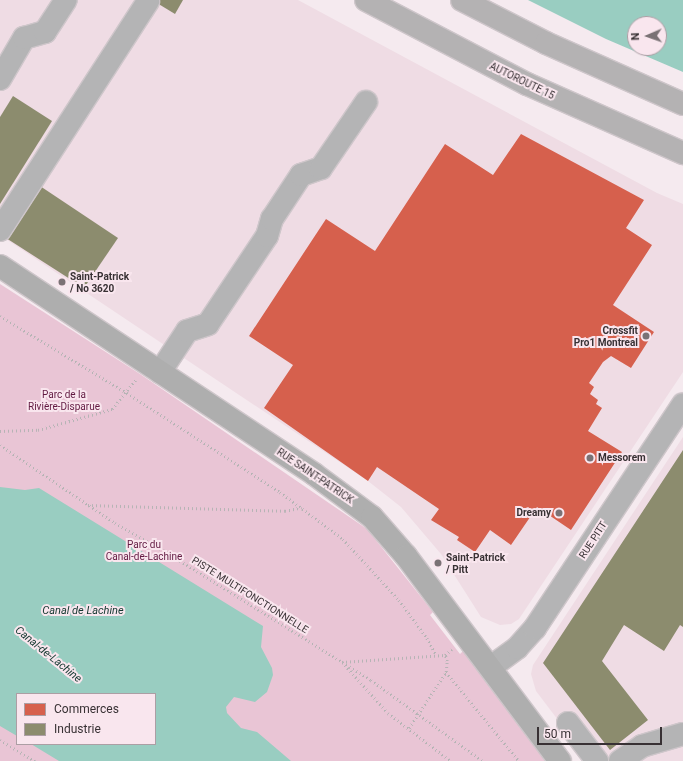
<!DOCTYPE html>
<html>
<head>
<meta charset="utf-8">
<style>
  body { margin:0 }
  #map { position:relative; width:683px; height:761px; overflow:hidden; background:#f5eaef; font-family:Roboto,sans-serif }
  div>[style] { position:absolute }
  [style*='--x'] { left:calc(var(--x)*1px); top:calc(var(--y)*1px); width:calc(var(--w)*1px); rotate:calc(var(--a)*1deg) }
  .built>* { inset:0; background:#efdce4 }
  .green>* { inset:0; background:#e9c5d5 }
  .water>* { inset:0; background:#99cdc1 }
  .shops>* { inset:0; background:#d6604d }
  .industry>* { inset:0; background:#8c8c6e }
  .path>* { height:2.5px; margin-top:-1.25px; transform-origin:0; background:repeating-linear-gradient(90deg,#b6b4b5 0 1px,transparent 0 4px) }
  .roads { filter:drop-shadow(1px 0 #cec6ca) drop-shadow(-1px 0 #cec6ca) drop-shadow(0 1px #cec6ca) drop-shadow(0 -1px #cec6ca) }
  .minor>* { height:22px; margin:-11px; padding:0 11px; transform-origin:11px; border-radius:11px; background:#b4b4b5 }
  .major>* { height:22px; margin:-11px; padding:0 11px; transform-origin:11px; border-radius:11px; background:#aeaeae }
  .highway>* { height:22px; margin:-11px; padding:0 11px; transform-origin:11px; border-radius:11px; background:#b4b2b3 }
  .dots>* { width:11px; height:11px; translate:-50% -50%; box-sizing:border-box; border:2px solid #f9e6ee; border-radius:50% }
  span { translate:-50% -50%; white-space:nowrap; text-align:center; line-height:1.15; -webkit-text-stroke:4px #f9e6ee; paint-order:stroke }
  .street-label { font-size:10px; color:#383134 }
  .poi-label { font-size:10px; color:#383134; font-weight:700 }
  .left { translate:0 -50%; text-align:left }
  .right { translate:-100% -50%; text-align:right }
  .park-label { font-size:10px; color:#621a42 }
  .water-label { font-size:11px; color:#12372f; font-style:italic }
  .legend { position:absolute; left:16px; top:693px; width:140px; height:52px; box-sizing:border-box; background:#f9e6ee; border:1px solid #ac9ea4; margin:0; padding:5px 7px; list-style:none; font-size:12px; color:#383134 }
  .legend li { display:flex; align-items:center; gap:8px; height:20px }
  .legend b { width:20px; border:1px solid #ac9ea4 }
  .north { position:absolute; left:627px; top:16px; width:40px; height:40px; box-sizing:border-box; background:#f9e6ee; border:1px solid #ac9ea4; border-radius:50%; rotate:268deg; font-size:11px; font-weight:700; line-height:16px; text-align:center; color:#383134 }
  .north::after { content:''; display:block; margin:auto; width:14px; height:18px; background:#7a7275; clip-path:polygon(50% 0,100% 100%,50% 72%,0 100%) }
  .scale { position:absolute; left:537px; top:727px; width:125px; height:18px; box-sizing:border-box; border:2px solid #383134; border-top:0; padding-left:5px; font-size:12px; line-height:14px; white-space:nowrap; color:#383134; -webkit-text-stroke:3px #f9e6ee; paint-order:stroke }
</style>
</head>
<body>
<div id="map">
  <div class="built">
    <i style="clip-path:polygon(0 0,298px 0,657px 193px,683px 204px,683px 372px,519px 619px,511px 624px,500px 625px,481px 617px,441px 554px,401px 507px,368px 481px,0 235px)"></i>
    <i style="clip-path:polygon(683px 437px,683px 761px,589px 761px,536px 691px,531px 674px,533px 665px)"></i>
  </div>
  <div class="green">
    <i style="clip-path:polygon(evenodd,0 284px,140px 374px,367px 529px,433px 612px,430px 615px,460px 654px,463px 651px,545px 761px,0 761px,0 284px,17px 694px,155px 694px,155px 744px,17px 744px,17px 694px)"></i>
  </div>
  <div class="water">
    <i style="clip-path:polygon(evenodd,528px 0,683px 0,683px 72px,606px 39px,528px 0,635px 24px,659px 24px,659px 48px,635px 48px,635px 24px)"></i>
    <i style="clip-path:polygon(0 487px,25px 490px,39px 488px,263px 626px,261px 647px,272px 668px,273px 675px,267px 692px,255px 702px,234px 697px,226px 707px,227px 713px,241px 728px,257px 732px,291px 761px,59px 761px,31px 744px,155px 744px,155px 694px,17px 694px,17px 736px,0 726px)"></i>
  </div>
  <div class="shops">
    <i style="clip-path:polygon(521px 134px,644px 200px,626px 228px,652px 245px,613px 305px,654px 332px,631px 368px,611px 356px,603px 362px,589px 383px,594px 387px,590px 394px,598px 400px,596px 404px,602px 408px,588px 431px,622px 452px,571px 530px,537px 507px,511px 545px,490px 530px,475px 552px,457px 540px,459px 537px,431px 520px,439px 509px,377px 467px,368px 481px,264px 408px,293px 365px,249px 336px,326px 219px,375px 251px,445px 144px,493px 175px)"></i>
  </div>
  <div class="industry">
    <i style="clip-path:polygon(152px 0,183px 0,175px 14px)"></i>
    <i style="clip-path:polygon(13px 96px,52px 121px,0 204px,0 117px)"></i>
    <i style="clip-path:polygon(40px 186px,118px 238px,84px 288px,6px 238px)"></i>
    <i style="clip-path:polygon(683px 450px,683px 627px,680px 625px,664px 651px,624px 625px,602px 661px,648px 720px,610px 750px,543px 663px)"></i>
  </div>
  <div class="path">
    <i style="--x:0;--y:316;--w:149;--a:31.2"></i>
    <i style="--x:127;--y:393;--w:182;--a:32.9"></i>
    <i style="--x:280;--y:492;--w:79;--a:36.7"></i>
    <i style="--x:343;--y:539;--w:83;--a:47.4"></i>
    <i style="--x:399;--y:600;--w:47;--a:53.6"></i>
    <i style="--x:427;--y:638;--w:18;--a:61"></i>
    <i style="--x:0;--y:431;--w:38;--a:-2"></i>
    <i style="--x:38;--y:430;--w:77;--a:-15.8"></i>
    <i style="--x:112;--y:409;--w:38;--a:-51"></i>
    <i style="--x:0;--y:445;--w:139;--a:34.1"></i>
    <i style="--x:115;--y:523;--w:55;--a:29.4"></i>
    <i style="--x:163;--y:550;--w:245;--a:32"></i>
    <i style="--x:371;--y:680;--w:138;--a:35.9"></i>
    <i style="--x:88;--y:505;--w:197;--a:1.7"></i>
    <i style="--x:285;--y:511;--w:17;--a:-13"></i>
    <i style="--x:445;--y:655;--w:9;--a:-41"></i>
    <i style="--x:342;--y:662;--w:103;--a:-3.9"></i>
    <i style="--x:345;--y:665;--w:64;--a:48.1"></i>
    <i style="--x:388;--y:713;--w:79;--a:37.3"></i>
    <i style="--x:446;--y:672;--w:115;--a:50.6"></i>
    <i style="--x:409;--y:728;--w:67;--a:-56.5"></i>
    <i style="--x:446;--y:672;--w:11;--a:-85"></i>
    <i style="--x:447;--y:661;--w:6;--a:-108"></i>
    <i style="--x:0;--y:740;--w:41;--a:31"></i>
  </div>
  <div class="roads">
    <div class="minor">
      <i style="--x:0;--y:79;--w:48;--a:-59.7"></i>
      <i style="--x:24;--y:38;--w:22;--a:-16"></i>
      <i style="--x:45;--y:32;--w:38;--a:-57"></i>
      <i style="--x:0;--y:230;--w:273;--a:-57.1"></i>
      <i style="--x:160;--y:372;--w:49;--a:-56.6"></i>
      <i style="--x:187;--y:331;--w:22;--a:-18"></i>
      <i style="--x:208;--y:324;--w:106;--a:-56.2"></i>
      <i style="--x:267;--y:236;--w:18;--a:-74"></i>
      <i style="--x:272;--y:219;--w:53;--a:-56.6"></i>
      <i style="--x:301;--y:175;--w:21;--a:-19"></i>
      <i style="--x:321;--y:168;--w:80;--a:-55.7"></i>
      <i style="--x:491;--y:667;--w:32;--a:-36"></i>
      <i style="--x:517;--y:648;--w:27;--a:-48"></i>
      <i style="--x:535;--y:628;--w:268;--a:-56.5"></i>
      <i style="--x:568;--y:723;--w:48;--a:52.7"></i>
      <i style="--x:620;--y:761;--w:27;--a:-34"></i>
      <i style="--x:642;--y:746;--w:43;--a:-16.3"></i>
    </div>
    <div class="major">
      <i style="--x:0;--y:266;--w:377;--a:33.5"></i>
      <i style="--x:314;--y:474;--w:72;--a:36.6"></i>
      <i style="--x:372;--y:517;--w:52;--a:48.9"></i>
      <i style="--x:406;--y:556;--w:256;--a:53.1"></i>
    </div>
    <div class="highway">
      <i style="--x:366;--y:0;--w:182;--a:27.6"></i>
      <i style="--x:527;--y:84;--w:171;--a:23.9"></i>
      <i style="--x:462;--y:0;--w:94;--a:27.1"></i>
      <i style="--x:546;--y:43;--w:150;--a:24"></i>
    </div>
  </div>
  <div class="dots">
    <i style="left:62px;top:282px;background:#7a7275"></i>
    <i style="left:646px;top:336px;background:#7a7275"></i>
    <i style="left:590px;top:458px;background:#7a7275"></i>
    <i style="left:559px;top:513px;background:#7a7275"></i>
    <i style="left:438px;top:563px;background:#7a7275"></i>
  </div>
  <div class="street-label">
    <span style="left:522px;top:81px;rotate:26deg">AUTOROUTE 15</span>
    <span style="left:315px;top:476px;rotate:34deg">RUE SAINT-PATRICK</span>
    <span style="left:593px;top:540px;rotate:-57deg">RUE PITT</span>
    <span style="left:250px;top:595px;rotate:32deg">PISTE MULTIFONCTIONNELLE</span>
  </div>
  <div class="poi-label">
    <span class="left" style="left:70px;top:282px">Saint-Patrick<br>/ No 3620</span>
    <span class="right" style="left:638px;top:336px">Crossfit<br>Pro1 Montreal</span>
    <span class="left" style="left:598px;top:458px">Messorem</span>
    <span class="right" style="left:551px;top:513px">Dreamy</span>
    <span class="left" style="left:446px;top:563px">Saint-Patrick<br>/ Pitt</span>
  </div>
  <div class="park-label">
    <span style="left:64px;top:400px">Parc de la<br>Rivière-Disparue</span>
    <span style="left:144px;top:550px">Parc du<br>Canal-de-Lachine</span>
  </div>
  <div class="water-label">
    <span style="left:83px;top:611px">Canal de Lachine</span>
    <span style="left:48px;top:655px;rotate:39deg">Canal-de-Lachine</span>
  </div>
  <ul class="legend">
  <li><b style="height:11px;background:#d6604d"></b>Commerces</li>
  <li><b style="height:11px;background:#8c8c6e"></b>Industrie</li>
  </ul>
  <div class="north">N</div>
  <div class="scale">50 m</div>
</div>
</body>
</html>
